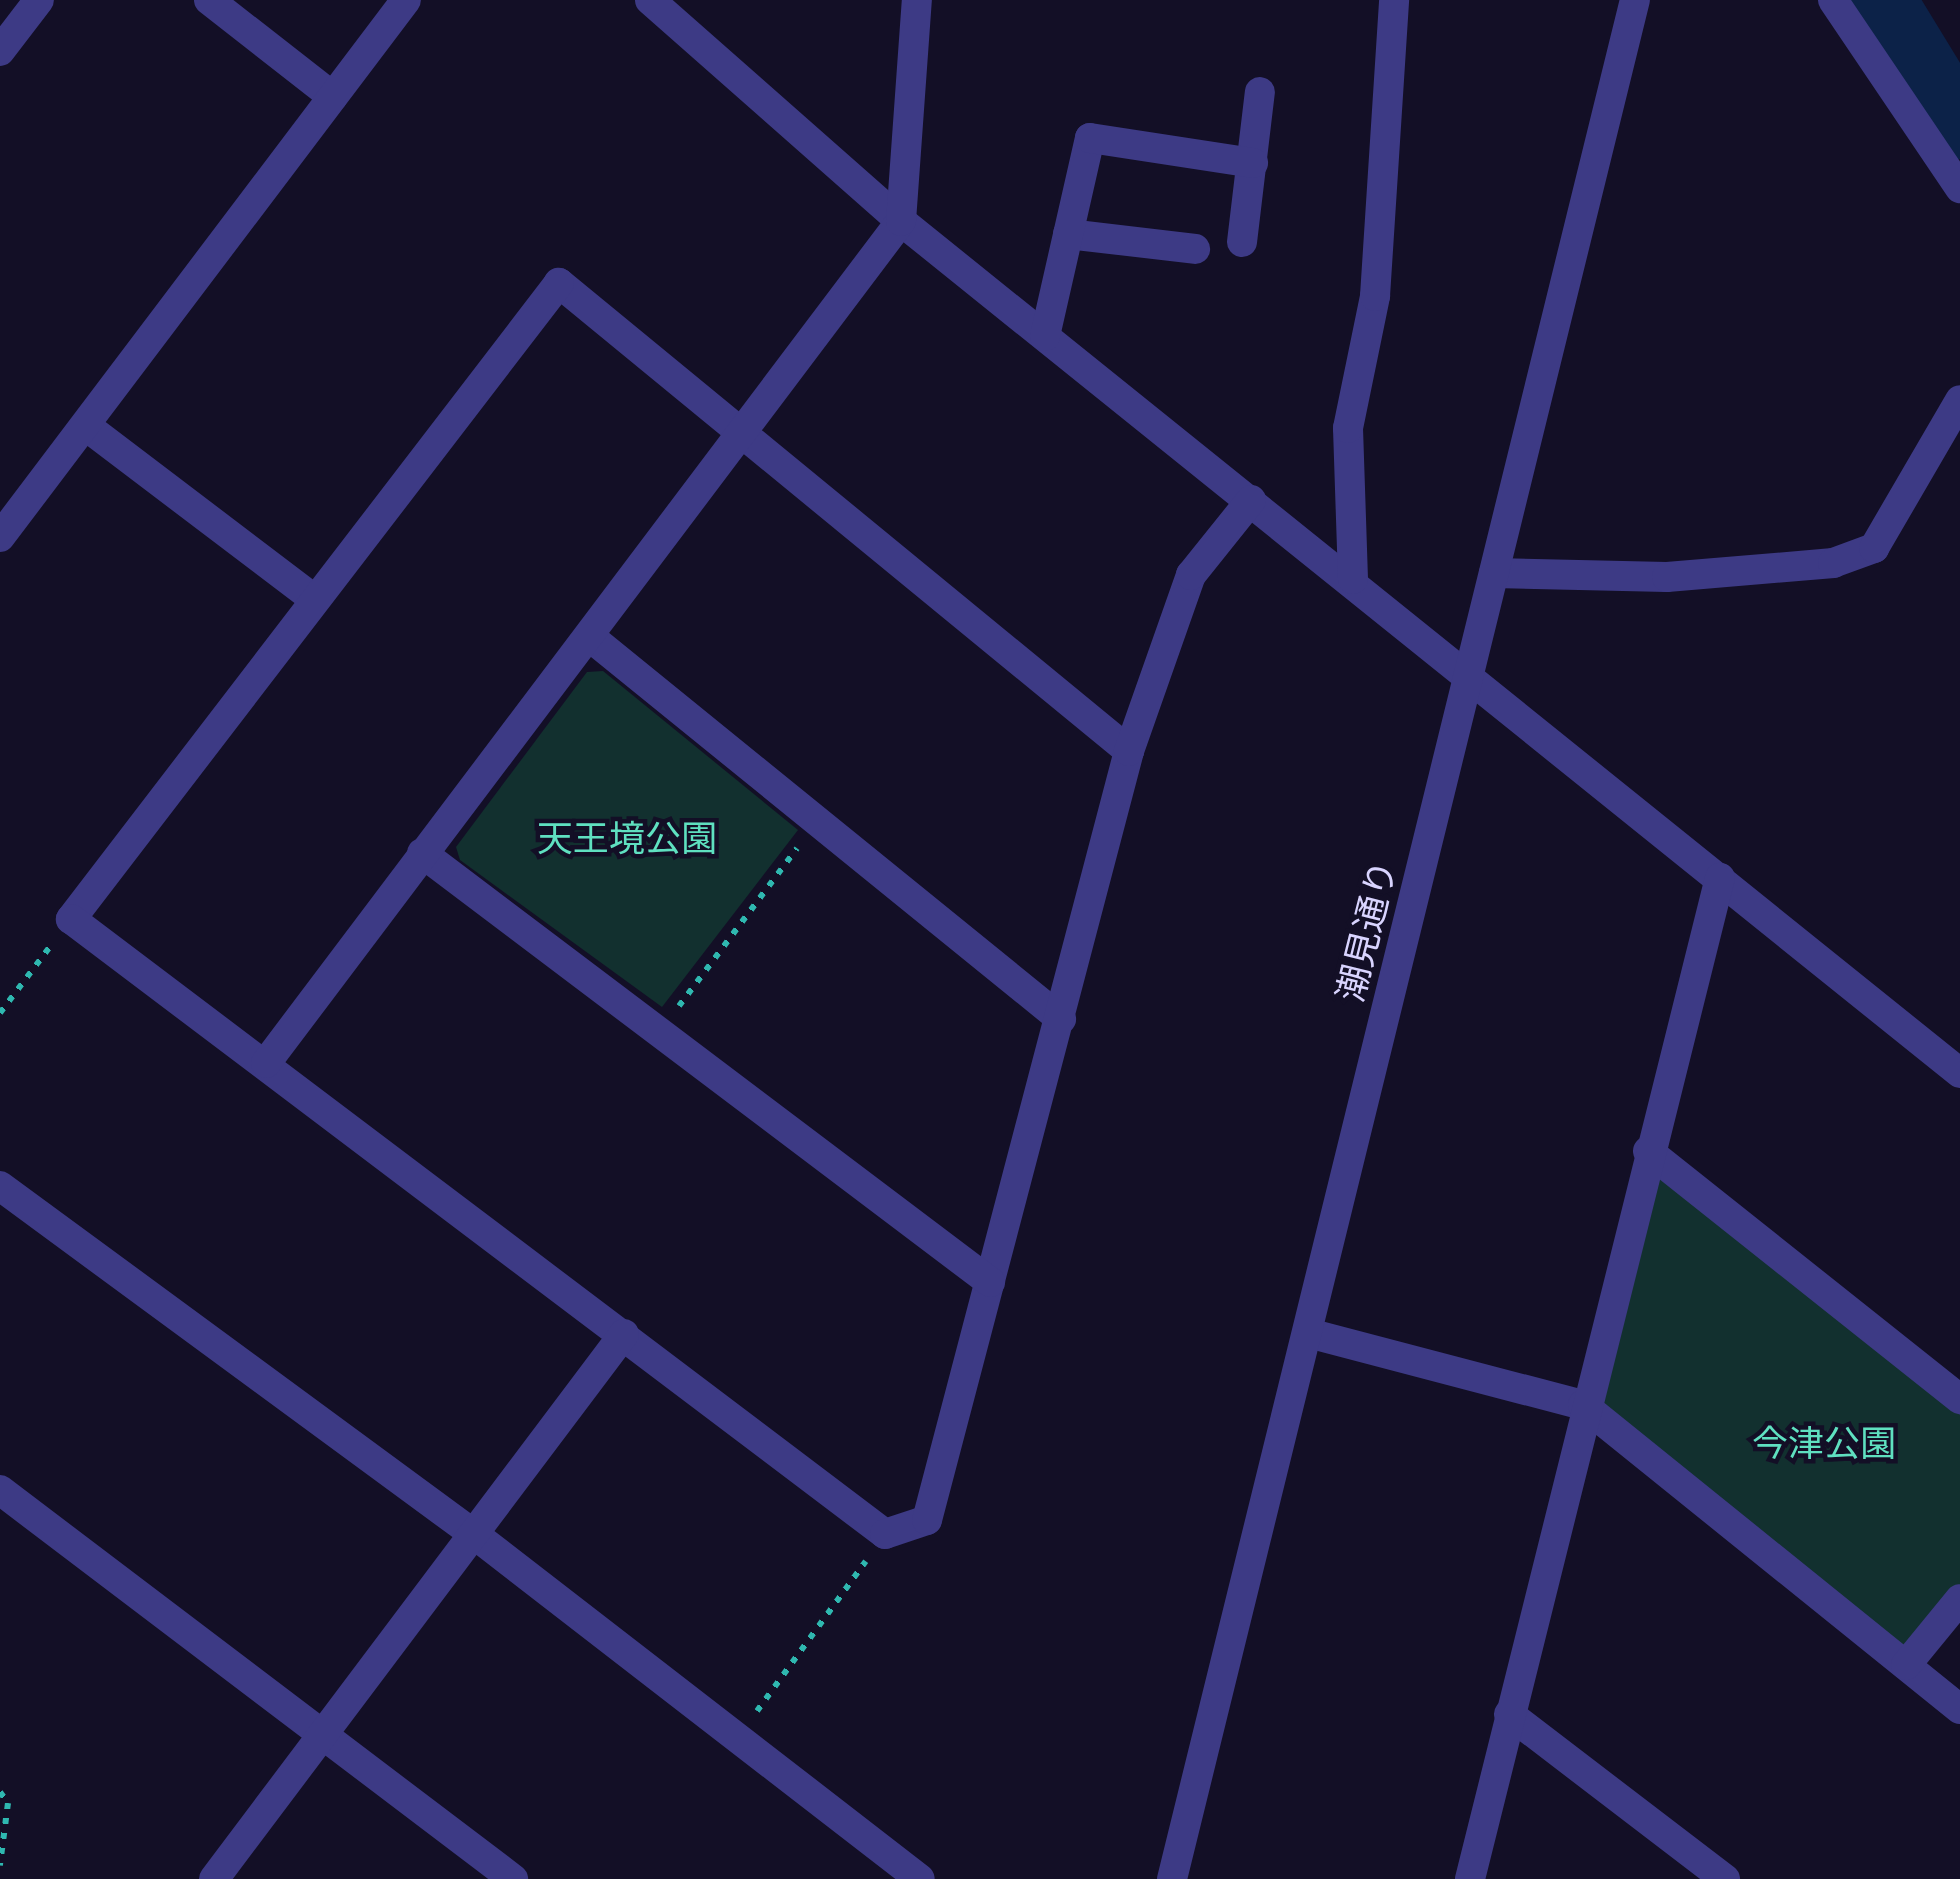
<!DOCTYPE html>
<html>
<head>
<meta charset="utf-8">
<style>
  body { margin:0 }
  #map { position:relative; width:1960px; height:1879px; overflow:hidden; background:#130f26; font-family:Rubik,"Noto Sans JP",sans-serif }
  div>[style] { position:absolute }
  [style*='--x'] { left:calc(var(--x)*1px); top:calc(var(--y)*1px); width:calc(var(--w)*1px); rotate:calc(var(--a)*1deg) }
  .green>* { inset:0; background:#12302f }
  .river>* { height:66px; margin:-33px; padding:0 33px; transform-origin:33px; border-radius:33px; background:#0c2248 }
  .path>* { height:6px; margin-top:-3px; transform-origin:0; background:repeating-linear-gradient(90deg,#2fb8b0 0 6px,transparent 0 15px) }
  .minor>* { height:30px; margin:-15px; padding:0 15px; transform-origin:15px; border-radius:15px; background:#3d3a85 }
  span { translate:-50% -50%; white-space:nowrap; text-align:center; line-height:1.15; -webkit-text-stroke:9px #130f26; paint-order:stroke }
  .park-label { font-size:36px; color:#5fe0c0 }
  .street-label { font-size:36px; color:#d9d4ff }
</style>
</head>
<body>
<div id="map">
  <div class="green">
    <i style="clip-path:polygon(603px 671px,798px 830px,662px 1007px,460px 860px,456px 847px,587px 672px)"></i>
    <i style="clip-path:polygon(1648px 1151px,1960px 1399px,1960px 1599px,1906px 1665px,1583px 1405px)"></i>
  </div>
  <div class="river">
    <i style="--x:1883;--y:0;--w:148;--a:58.6"></i>
  </div>
  <div class="path">
    <i style="--x:679;--y:1006;--w:197;--a:-53.2"></i>
    <i style="--x:0;--y:1013;--w:86;--a:-53"></i>
    <i style="--x:757;--y:1711;--w:185;--a:-54"></i>
    <i style="--x:0;--y:1792;--w:14;--a:54"></i>
    <i style="--x:8;--y:1803;--w:63;--a:97.4"></i>
  </div>
  <div class="minor">
    <i style="--x:209;--y:0;--w:157;--a:38"></i>
    <i style="--x:650;--y:0;--w:334;--a:41.4"></i>
    <i style="--x:901;--y:221;--w:1359;--a:38.82"></i>
    <i style="--x:1833;--y:0;--w:227;--a:56"></i>
    <i style="--x:0;--y:51;--w:64;--a:-52.6"></i>
    <i style="--x:1068;--y:234;--w:128;--a:6.7"></i>
    <i style="--x:1242;--y:242;--w:151;--a:-83.2"></i>
    <i style="--x:1045;--y:336;--w:203;--a:-77.2"></i>
    <i style="--x:1090;--y:138;--w:165;--a:8.7"></i>
    <i style="--x:86;--y:426;--w:286;--a:37.2"></i>
    <i style="--x:0;--y:537;--w:673;--a:-52.91"></i>
    <i style="--x:1494;--y:573;--w:173;--a:1.3"></i>
    <i style="--x:1667;--y:577;--w:167;--a:-4.8"></i>
    <i style="--x:1833;--y:563;--w:44;--a:-20.1"></i>
    <i style="--x:1874;--y:548;--w:171;--a:-59.8"></i>
    <i style="--x:1353;--y:579;--w:151;--a:-91.9"></i>
    <i style="--x:1348;--y:428;--w:135;--a:-78.4"></i>
    <i style="--x:1375;--y:296;--w:297;--a:-86.3"></i>
    <i style="--x:589;--y:636;--w:608;--a:39.06"></i>
    <i style="--x:1129;--y:751;--w:738;--a:-140.61"></i>
    <i style="--x:559;--y:283;--w:802;--a:127.5"></i>
    <i style="--x:71;--y:919;--w:1020;--a:37.07"></i>
    <i style="--x:885;--y:1534;--w:44;--a:-18.4"></i>
    <i style="--x:927;--y:1520;--w:795;--a:-75.28"></i>
    <i style="--x:1129;--y:751;--w:187;--a:-70.6"></i>
    <i style="--x:1191;--y:575;--w:96;--a:-51.3"></i>
    <i style="--x:422;--y:853;--w:712;--a:37.06"></i>
    <i style="--x:266;--y:1063;--w:1055;--a:-52.98"></i>
    <i style="--x:901;--y:221;--w:222;--a:-85.9"></i>
    <i style="--x:1648;--y:1151;--w:399;--a:38.5"></i>
    <i style="--x:0;--y:1186;--w:589;--a:36.31"></i>
    <i style="--x:475;--y:1535;--w:562;--a:37.71"></i>
    <i style="--x:1312;--y:1334;--w:280;--a:14.7"></i>
    <i style="--x:1583;--y:1405;--w:484;--a:38.9"></i>
    <i style="--x:0;--y:1490;--w:644;--a:37.17"></i>
    <i style="--x:1906;--y:1665;--w:85;--a:-50.7"></i>
    <i style="--x:1509;--y:1714;--w:272;--a:37.4"></i>
    <i style="--x:214;--y:1879;--w:682;--a:-53.05"></i>
    <i style="--x:1172;--y:1879;--w:1935;--a:-76.16"></i>
    <i style="--x:1470;--y:1879;--w:1032;--a:-75.98"></i>
  </div>
  <div class="park-label">
    <span style="left:627px;top:839px">天王境公園</span>
    <span style="left:1824px;top:1444px">今津公園</span>
  </div>
  <div class="street-label">
    <span style="left:1367px;top:931px;rotate:-76deg">潮見通り</span>
  </div>
</div>
</body>
</html>
